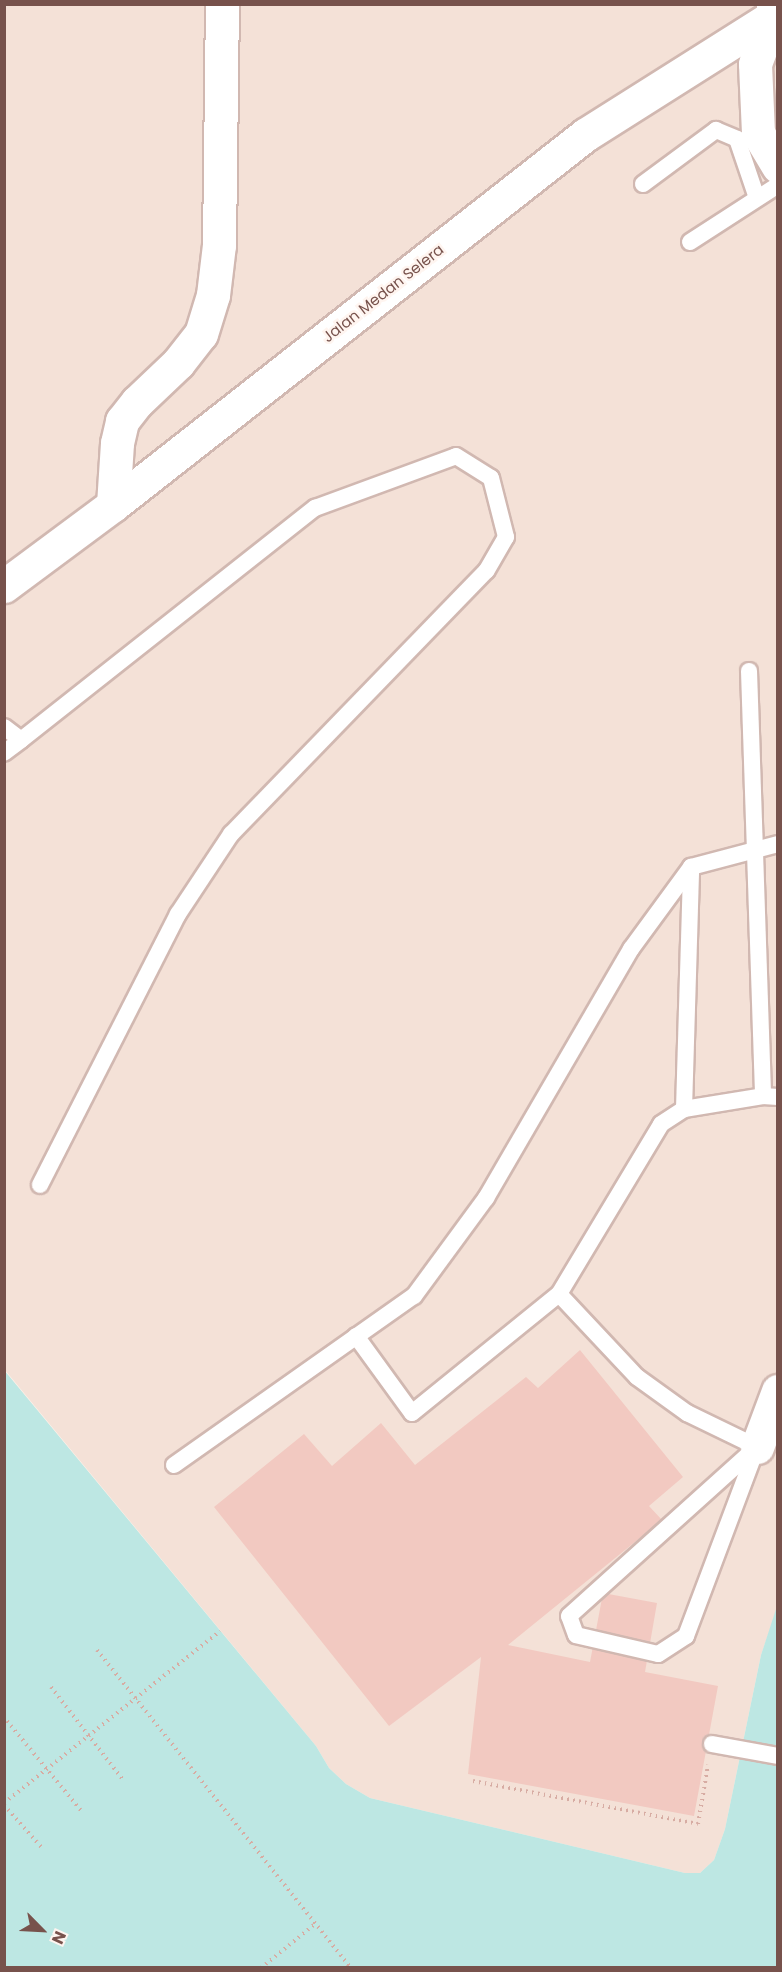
<!DOCTYPE html>
<html>
<head>
<meta charset="utf-8">
<style>
  body { margin:0 }
  #map { position:relative; width:782px; height:1972px; overflow:hidden; background:#fcf1e9; font-family:Poppins,sans-serif }
  div>[style] { position:absolute }
  [style*='--x'] { left:calc(var(--x)*1px); top:calc(var(--y)*1px); width:calc(var(--w)*1px); rotate:calc(var(--a)*1deg) }
  .residential>* { inset:0; background:#f4e1d7 }
  .water>* { inset:0; background:#bde7e3 }
  .building>* { inset:0; background:#f2c9c1 }
  .path>* { height:4px; margin-top:-2px; transform-origin:0; background:repeating-linear-gradient(90deg,#d7aca3 0 1.5px,transparent 0 6px) }
  .roads { filter:drop-shadow(2px 0 #d1b8b1) drop-shadow(-2px 0 #d1b8b1) drop-shadow(0 2px #d1b8b1) drop-shadow(0 -2px #d1b8b1) }
  .service>* { height:16px; margin:-8px; padding:0 8px; transform-origin:8px; border-radius:8px; background:#fff }
  .minor>* { height:33px; margin:-16.5px; padding:0 16.5px; transform-origin:16.5px; border-radius:16.5px; background:#fff }
  .tertiary>* { height:33px; margin:-16.5px; padding:0 16.5px; transform-origin:16.5px; border-radius:16.5px; background:#fff }
  span { translate:-50% -50%; white-space:nowrap; text-align:center; line-height:1.15; -webkit-text-stroke:5px #fff5f0; paint-order:stroke }
  .street-label { font-size:15px; color:#77524c }
  .frame { position:absolute; inset:0; border:6px solid #77524c; pointer-events:none }
  .north { position:absolute; left:12px; top:1900px; width:60px; height:60px; -webkit-text-stroke:4px #fff5f0; paint-order:stroke; rotate:114deg; font-size:16px; font-weight:700; line-height:24px; text-align:center; color:#77524c }
  .north::after { content:''; display:block; margin:auto; width:21px; height:27px; background:#77524c; clip-path:polygon(50% 0,100% 100%,50% 72%,0 100%) }
</style>
</head>
<body>
<div id="map">
  <div class="residential">
    <i style="clip-path:polygon(4px 5px,777px 5px,778px 1606px,761px 1655px,725px 1829px,714px 1860px,700px 1873px,685px 1873px,370px 1798px,346px 1784px,329px 1768px,316px 1746px,5px 1370px)"></i>
  </div>
  <div class="water">
    <i style="clip-path:polygon(4px 1370px,316px 1746px,329px 1768px,346px 1784px,370px 1798px,685px 1873px,700px 1873px,714px 1860px,725px 1829px,761px 1655px,777px 1606px,777px 1967px,5px 1967px)"></i>
  </div>
  <div class="building">
    <i style="clip-path:polygon(580px 1350px,683px 1477px,649px 1506px,662px 1520px,508px 1645px,590px 1662px,603px 1593px,657px 1603px,645px 1672px,718px 1686px,694px 1816px,468px 1774px,481px 1657px,389px 1726px,214px 1507px,304px 1434px,332px 1466px,381px 1423px,415px 1465px,526px 1377px,538px 1388px)"></i>
  </div>
  <div class="path">
    <i style="--x:97;--y:1650;--w:407;--a:51.4"></i>
    <i style="--x:51;--y:1687;--w:119;--a:52.2"></i>
    <i style="--x:7;--y:1721;--w:119;--a:50.4"></i>
    <i style="--x:473;--y:1781;--w:229;--a:10.8"></i>
    <i style="--x:698;--y:1824;--w:60;--a:-80.4"></i>
    <i style="--x:4;--y:1803;--w:276;--a:-38.5"></i>
    <i style="--x:4;--y:1805;--w:57;--a:48.5"></i>
    <i style="--x:261;--y:1968;--w:70;--a:-39.2"></i>
  </div>
  <div class="roads">
    <div class="service">
      <i style="--x:643;--y:184;--w:91;--a:-36.5"></i>
      <i style="--x:716;--y:130;--w:23;--a:23"></i>
      <i style="--x:737;--y:139;--w:62;--a:71.3"></i>
      <i style="--x:690;--y:242;--w:105;--a:-32.9"></i>
      <i style="--x:749;--y:671;--w:425;--a:88.1"></i>
      <i style="--x:4;--y:727;--w:21;--a:37"></i>
      <i style="--x:21;--y:740;--w:21;--a:143"></i>
      <i style="--x:21;--y:740;--w:375;--a:-38.3"></i>
      <i style="--x:315;--y:508;--w:150;--a:-20.2"></i>
      <i style="--x:456;--y:456;--w:41;--a:32.2"></i>
      <i style="--x:491;--y:478;--w:61;--a:75.7"></i>
      <i style="--x:506;--y:537;--w:39;--a:120"></i>
      <i style="--x:486;--y:571;--w:366;--a:134.1"></i>
      <i style="--x:231;--y:834;--w:96;--a:123.5"></i>
      <i style="--x:178;--y:914;--w:304;--a:117"></i>
      <i style="--x:684;--y:1109;--w:242;--a:-88.3"></i>
      <i style="--x:559;--y:1294;--w:114;--a:46.8"></i>
      <i style="--x:637;--y:1377;--w:62;--a:35.8"></i>
      <i style="--x:687;--y:1413;--w:78;--a:25.9"></i>
      <i style="--x:356;--y:1336;--w:95;--a:54"></i>
      <i style="--x:412;--y:1413;--w:189;--a:-39"></i>
      <i style="--x:559;--y:1294;--w:198;--a:-59"></i>
      <i style="--x:661;--y:1124;--w:27;--a:-33"></i>
      <i style="--x:684;--y:1109;--w:80;--a:-9.3"></i>
      <i style="--x:763;--y:1096;--w:15;--a:4"></i>
      <i style="--x:757;--y:1447;--w:202;--a:110.6"></i>
      <i style="--x:686;--y:1636;--w:33;--a:147"></i>
      <i style="--x:658;--y:1654;--w:84;--a:-167"></i>
      <i style="--x:576;--y:1635;--w:20;--a:-110"></i>
      <i style="--x:569;--y:1616;--w:253;--a:-42"></i>
      <i style="--x:174;--y:1465;--w:294;--a:-35.2"></i>
      <i style="--x:414;--y:1296;--w:122;--a:-53.7"></i>
      <i style="--x:486;--y:1198;--w:288;--a:-59.8"></i>
      <i style="--x:631;--y:949;--w:102;--a:-53.8"></i>
      <i style="--x:691;--y:867;--w:90;--a:-14.8"></i>
      <i style="--x:712;--y:1744;--w:67;--a:10.3"></i>
    </div>
    <div class="minor">
      <i style="--x:773;--y:16;--w:51;--a:110.6"></i>
      <i style="--x:755;--y:64;--w:69;--a:87.5"></i>
      <i style="--x:758;--y:133;--w:39;--a:59"></i>
      <i style="--x:113;--y:505;--w:62;--a:-86.3"></i>
      <i style="--x:117;--y:443;--w:23;--a:-77"></i>
      <i style="--x:122;--y:421;--w:24;--a:-52"></i>
      <i style="--x:137;--y:402;--w:57;--a:-43.6"></i>
      <i style="--x:178;--y:363;--w:37;--a:-52"></i>
      <i style="--x:201;--y:334;--w:41;--a:-72.9"></i>
      <i style="--x:213;--y:295;--w:50;--a:-83.2"></i>
      <i style="--x:219;--y:245;--w:241;--a:-89.3"></i>
      <i style="--x:757;--y:1447;--w:60;--a:-69.4"></i>
    </div>
    <div class="tertiary">
      <i style="--x:4;--y:586;--w:136;--a:-36.6"></i>
      <i style="--x:113;--y:505;--w:600;--a:-38.09"></i>
      <i style="--x:585;--y:135;--w:222;--a:-32.3"></i>
      <i style="--x:773;--y:16;--w:12;--a:-90"></i>
    </div>
  </div>
  <div class="street-label">
    <span style="left:383px;top:293px;rotate:-38deg">Jalan Medan Selera</span>
  </div>
  <div class="frame"></div>
  <div class="north">N</div>
</div>
</body>
</html>
